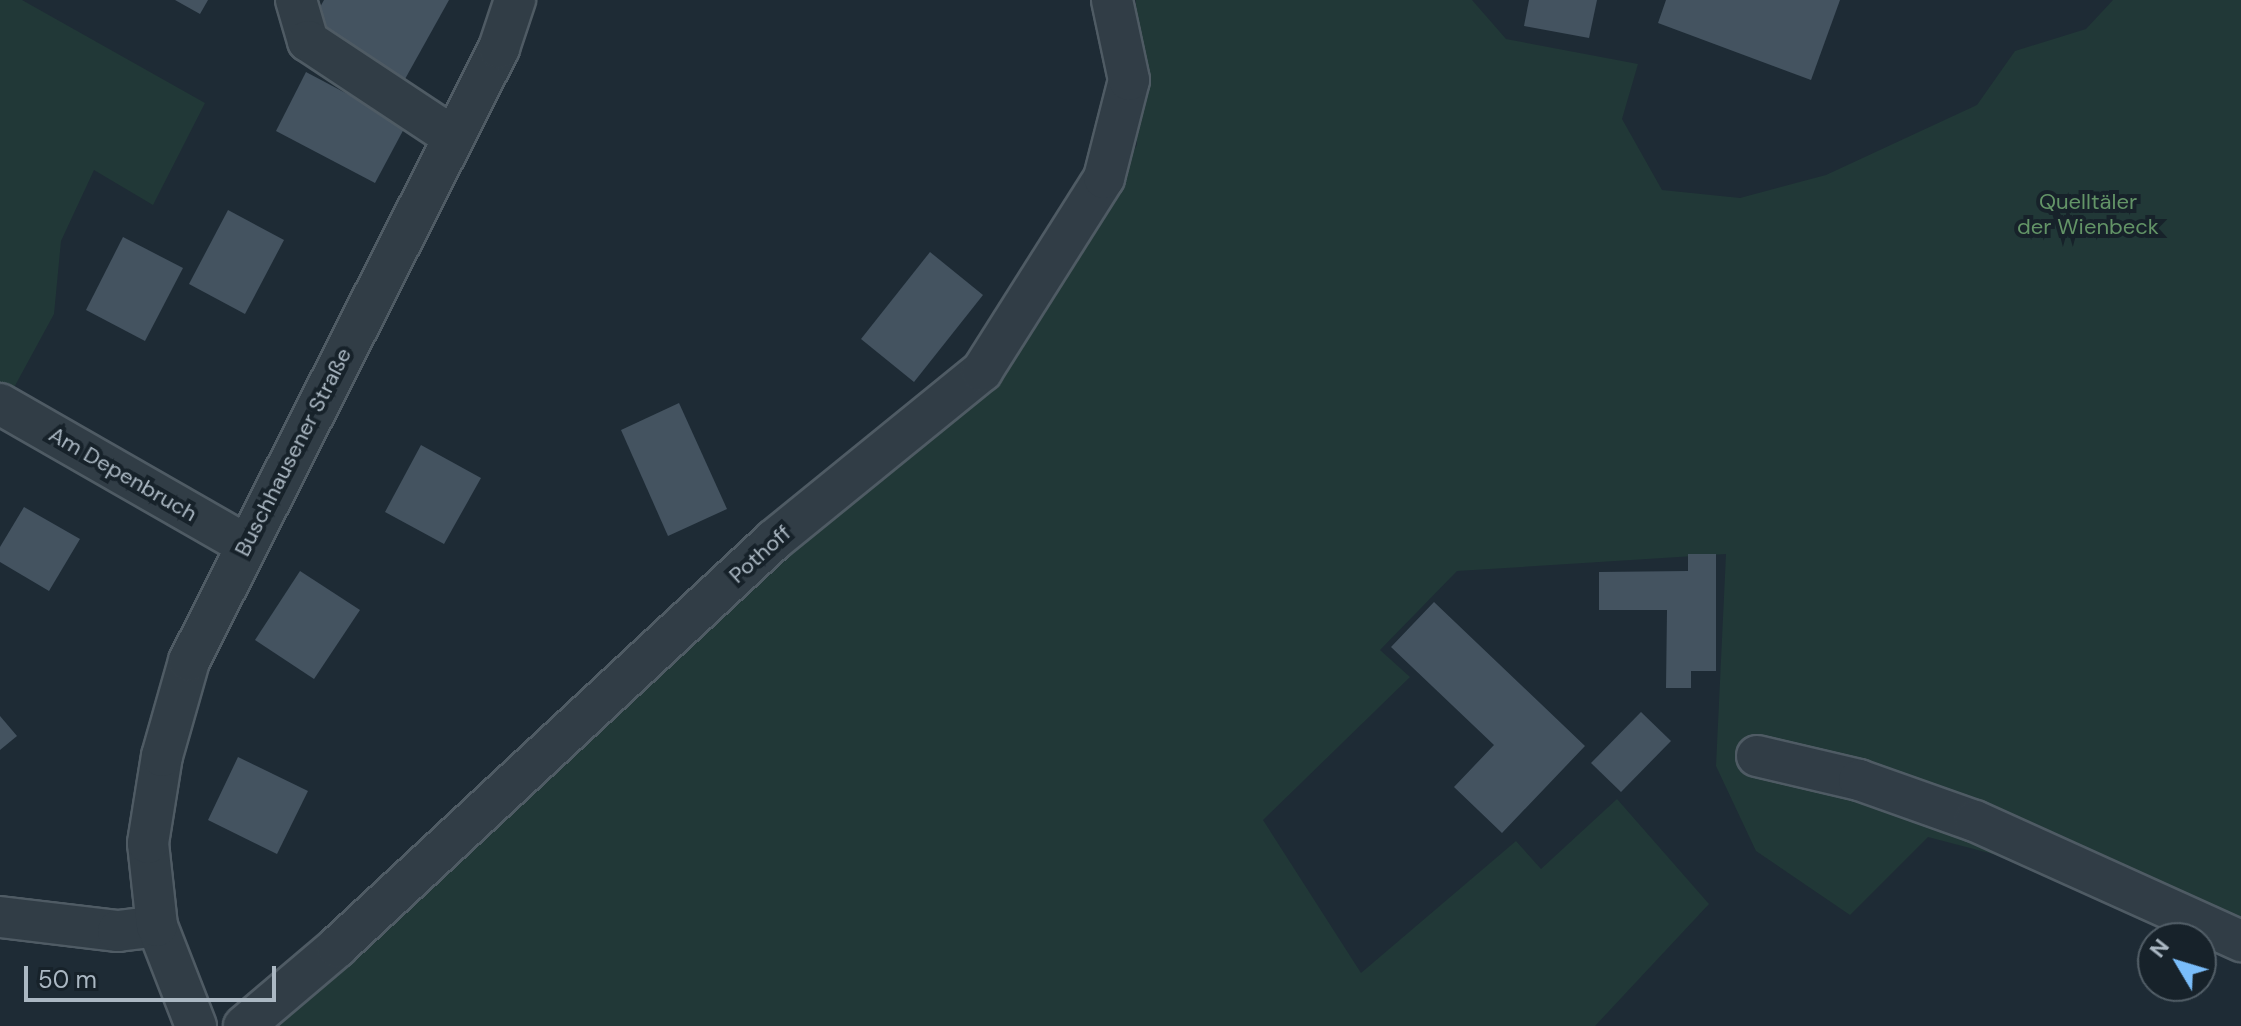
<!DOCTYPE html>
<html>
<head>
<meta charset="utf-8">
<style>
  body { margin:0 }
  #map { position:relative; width:2241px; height:1026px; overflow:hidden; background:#1e2b35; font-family:"DM Sans",sans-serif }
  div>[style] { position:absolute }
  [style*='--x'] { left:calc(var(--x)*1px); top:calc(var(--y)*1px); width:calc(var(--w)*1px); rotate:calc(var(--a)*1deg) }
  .green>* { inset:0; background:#213837 }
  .building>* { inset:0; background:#445360 }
  .roads { filter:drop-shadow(2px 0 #4f5b64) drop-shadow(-2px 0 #4f5b64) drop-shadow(0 2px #4f5b64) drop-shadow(0 -2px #4f5b64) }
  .minor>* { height:40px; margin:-20px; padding:0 20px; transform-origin:20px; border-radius:20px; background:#313d46 }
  span { translate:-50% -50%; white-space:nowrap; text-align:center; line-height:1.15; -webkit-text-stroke:8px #17222a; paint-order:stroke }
  .park-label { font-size:22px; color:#639467 }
  .street-label { font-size:22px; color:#abb8c3 }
  .north { position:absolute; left:2137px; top:922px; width:80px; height:80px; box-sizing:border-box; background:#17222a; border:2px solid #525e67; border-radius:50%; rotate:308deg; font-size:22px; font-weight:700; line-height:32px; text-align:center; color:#abb8c3 }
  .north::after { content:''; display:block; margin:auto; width:28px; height:36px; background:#7abdfa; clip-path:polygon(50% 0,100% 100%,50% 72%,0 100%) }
  .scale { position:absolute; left:24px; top:966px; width:252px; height:36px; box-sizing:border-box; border:4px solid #abb8c3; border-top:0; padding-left:10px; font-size:24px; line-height:28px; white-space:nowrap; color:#abb8c3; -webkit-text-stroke:6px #17222a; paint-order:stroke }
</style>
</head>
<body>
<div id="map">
  <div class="green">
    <i style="clip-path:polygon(0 0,22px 0,205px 103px,153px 205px,94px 170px,61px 241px,54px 314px,11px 393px,0 387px)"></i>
    <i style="clip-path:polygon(1136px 0,1472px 0,1506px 39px,1638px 64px,1622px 119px,1662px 190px,1740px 198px,1826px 175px,1977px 105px,2015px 51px,2086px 29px,2113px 0,2241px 0,2241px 919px,1928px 837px,1850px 915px,1756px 851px,1716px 766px,1726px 554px,1457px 571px,1380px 650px,1410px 677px,1263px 820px,1361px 973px,1516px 841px,1541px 869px,1617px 799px,1709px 904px,1595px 1026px,263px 1026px,738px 592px,991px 389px,1021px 350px,1137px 145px)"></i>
  </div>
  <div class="building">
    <i style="clip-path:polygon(175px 0,208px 0,200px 14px)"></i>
    <i style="clip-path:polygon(324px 0,449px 0,405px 79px,309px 27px)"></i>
    <i style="clip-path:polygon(1529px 0,1597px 0,1589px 38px,1524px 26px)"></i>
    <i style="clip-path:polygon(1666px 0,1840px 0,1811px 80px,1658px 23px)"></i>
    <i style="clip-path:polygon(306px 72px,406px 125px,375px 183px,276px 131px)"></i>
    <i style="clip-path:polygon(228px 210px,284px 240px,245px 314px,189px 284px)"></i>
    <i style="clip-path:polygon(123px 237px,183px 268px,145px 341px,86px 310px)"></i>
    <i style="clip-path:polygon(930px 252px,983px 295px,914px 382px,861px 339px)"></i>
    <i style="clip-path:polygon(679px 403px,727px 509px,668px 536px,621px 430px)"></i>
    <i style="clip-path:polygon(421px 445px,481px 478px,444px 544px,385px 512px)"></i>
    <i style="clip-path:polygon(24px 507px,80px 539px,49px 591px,0 562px,0 547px)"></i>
    <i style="clip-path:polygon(1688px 554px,1716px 554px,1716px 671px,1691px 671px,1691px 688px,1666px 688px,1667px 610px,1599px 610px,1599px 572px,1688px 571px)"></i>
    <i style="clip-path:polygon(300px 571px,360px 610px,314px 679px,255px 640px)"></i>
    <i style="clip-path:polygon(1434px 602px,1585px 746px,1502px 833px,1454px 787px,1494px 745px,1391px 647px)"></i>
    <i style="clip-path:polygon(1641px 712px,1671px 741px,1621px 792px,1591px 763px)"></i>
    <i style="clip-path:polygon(0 716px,17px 736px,0 750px)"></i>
    <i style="clip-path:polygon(238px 757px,308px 791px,277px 854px,208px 820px)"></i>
  </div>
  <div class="roads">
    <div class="minor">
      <i style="--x:296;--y:0;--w:43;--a:73.7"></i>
      <i style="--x:308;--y:41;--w:174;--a:33.5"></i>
      <i style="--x:0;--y:404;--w:284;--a:29.8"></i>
      <i style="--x:1757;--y:756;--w:105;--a:13.2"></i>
      <i style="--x:1859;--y:780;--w:123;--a:19.5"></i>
      <i style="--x:1975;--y:821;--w:292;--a:24.3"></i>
      <i style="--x:0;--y:917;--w:119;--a:6.8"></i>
      <i style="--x:118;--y:931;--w:39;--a:-7"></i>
      <i style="--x:196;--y:1026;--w:107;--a:-111.3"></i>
      <i style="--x:157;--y:926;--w:83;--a:-96.2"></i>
      <i style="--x:148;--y:843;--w:88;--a:-80.9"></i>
      <i style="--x:162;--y:756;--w:99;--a:-74.1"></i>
      <i style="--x:189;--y:661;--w:687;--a:-63.17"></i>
      <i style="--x:499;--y:48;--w:51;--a:-71.6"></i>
      <i style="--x:244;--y:1026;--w:122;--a:-40.3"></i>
      <i style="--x:337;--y:947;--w:597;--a:-42.96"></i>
      <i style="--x:774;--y:540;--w:268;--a:-39.1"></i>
      <i style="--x:982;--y:371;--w:228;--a:-57.7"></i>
      <i style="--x:1104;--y:178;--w:101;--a:-75.7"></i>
      <i style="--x:1129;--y:80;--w:82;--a:-102"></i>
    </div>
  </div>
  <div class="park-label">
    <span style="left:2088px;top:214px">Quelltäler<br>der Wienbeck</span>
  </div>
  <div class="street-label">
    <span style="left:293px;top:452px;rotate:-63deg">Buschhausener Straße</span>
    <span style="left:123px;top:474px;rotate:30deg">Am Depenbruch</span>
    <span style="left:760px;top:554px;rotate:-42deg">Pothoff</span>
  </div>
  <div class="north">N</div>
  <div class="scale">50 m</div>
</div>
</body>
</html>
